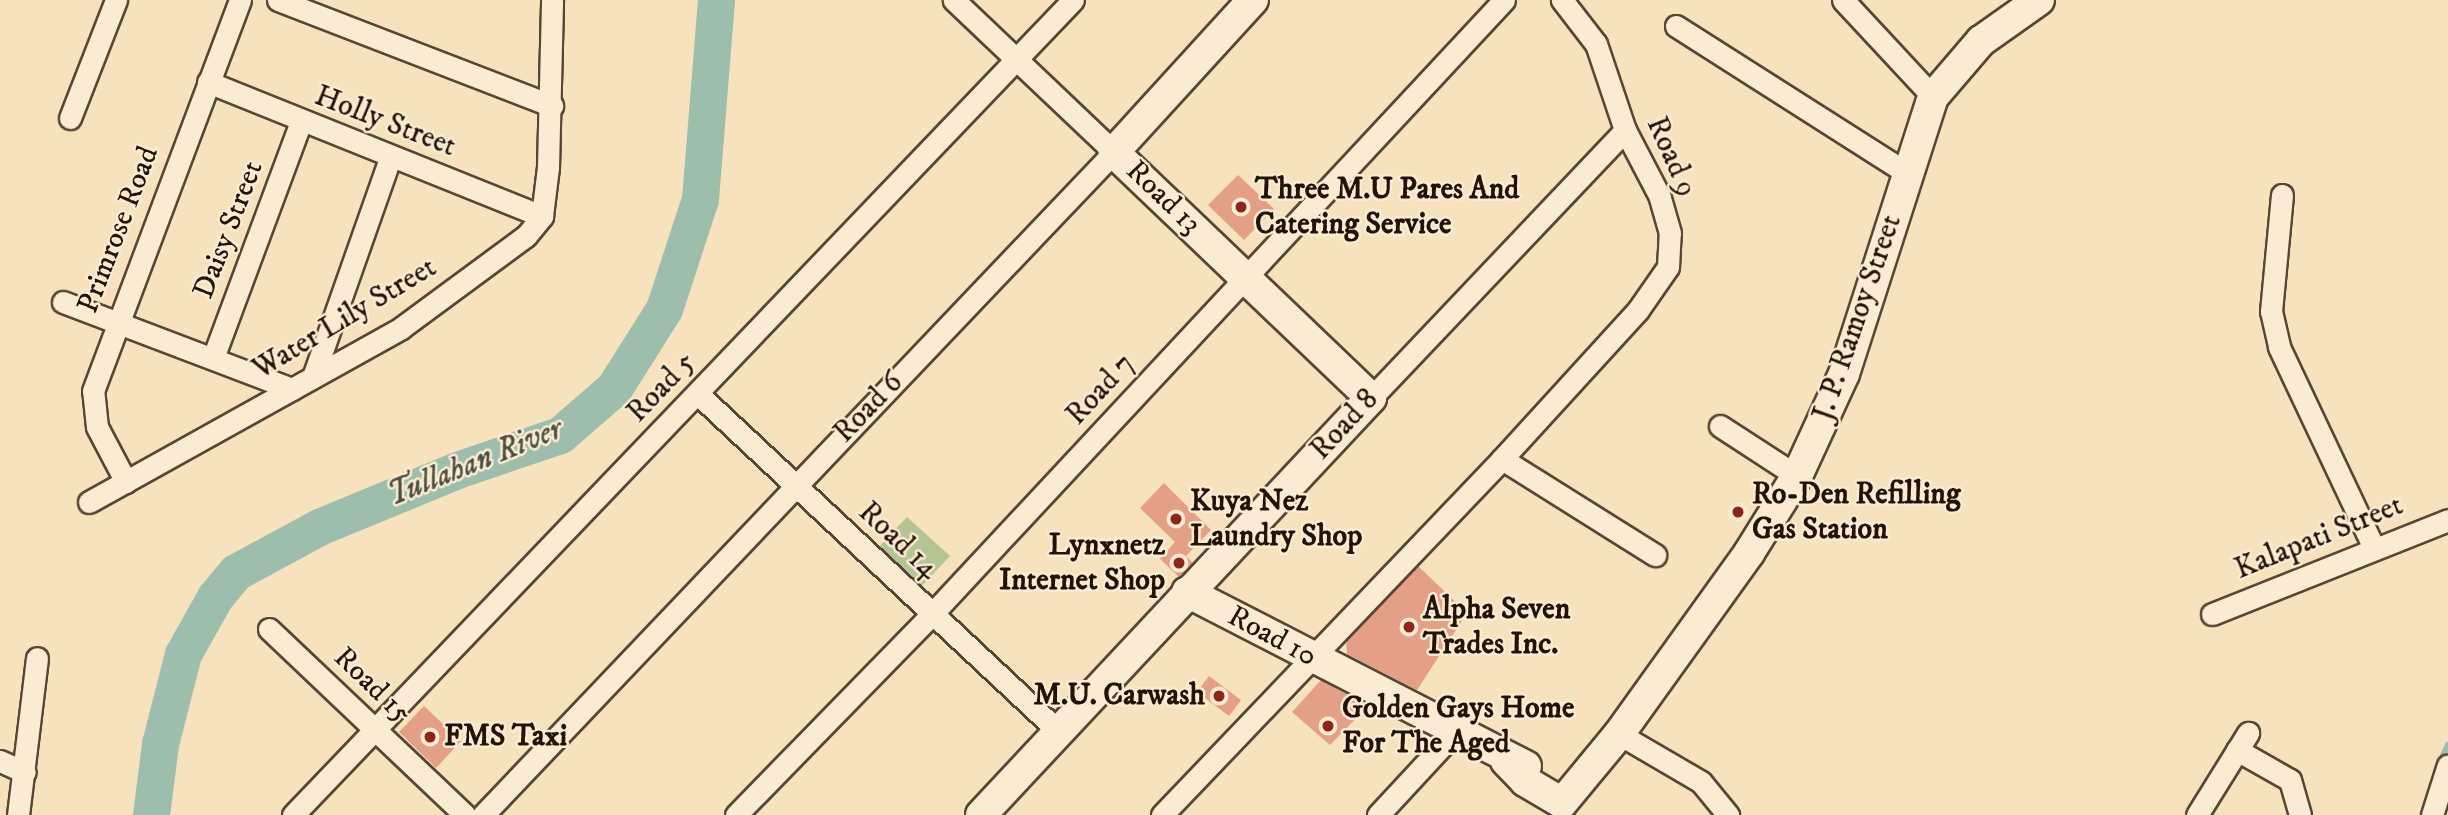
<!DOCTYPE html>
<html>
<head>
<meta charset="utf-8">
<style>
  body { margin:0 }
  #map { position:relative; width:2448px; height:815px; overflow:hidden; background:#f6e2bc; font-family:"IM FELL DW Pica",serif }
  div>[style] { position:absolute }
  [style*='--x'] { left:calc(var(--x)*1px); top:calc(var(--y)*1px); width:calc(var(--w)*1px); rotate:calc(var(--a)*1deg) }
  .green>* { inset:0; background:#b6c495 }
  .stream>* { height:6px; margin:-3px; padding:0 3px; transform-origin:3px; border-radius:3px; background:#9dbeac }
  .river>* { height:37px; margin:-18.5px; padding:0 18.5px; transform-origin:18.5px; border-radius:18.5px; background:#9dbeac }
  .building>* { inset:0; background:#e49f87 }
  .roads { filter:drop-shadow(2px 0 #584634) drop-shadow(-2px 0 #584634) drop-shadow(0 2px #584634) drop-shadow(0 -2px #584634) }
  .street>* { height:21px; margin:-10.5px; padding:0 10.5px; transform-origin:10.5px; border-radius:10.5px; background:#f9ecd3 }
  .secondary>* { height:30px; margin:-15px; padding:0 15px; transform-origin:15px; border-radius:15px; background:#f9ecd3 }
  .dots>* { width:19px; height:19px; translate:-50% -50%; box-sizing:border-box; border:4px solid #f9ecd3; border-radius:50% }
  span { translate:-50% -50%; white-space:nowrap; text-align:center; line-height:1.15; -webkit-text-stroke:5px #f9ecd3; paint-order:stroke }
  .street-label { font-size:30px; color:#241207 }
  .poi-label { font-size:30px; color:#241207; font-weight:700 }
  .left { translate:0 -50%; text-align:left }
  .right { translate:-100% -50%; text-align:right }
  .water-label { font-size:32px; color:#4e4e41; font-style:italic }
</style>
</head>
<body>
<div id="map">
  <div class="green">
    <i style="clip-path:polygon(907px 517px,950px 556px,917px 591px,875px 551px)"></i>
  </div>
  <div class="stream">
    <i style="--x:2440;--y:762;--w:19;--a:-65"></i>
  </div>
  <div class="river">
    <i style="--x:151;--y:815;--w:72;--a:-82.8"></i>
    <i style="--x:160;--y:744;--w:93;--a:-75.7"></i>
    <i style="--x:183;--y:654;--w:65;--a:-60.7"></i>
    <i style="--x:215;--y:597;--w:33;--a:-50"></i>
    <i style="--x:236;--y:572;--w:94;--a:-28.5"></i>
    <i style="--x:319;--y:527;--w:149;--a:-22.4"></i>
    <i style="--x:457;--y:470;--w:109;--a:-18.8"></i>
    <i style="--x:560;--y:435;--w:72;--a:-41"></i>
    <i style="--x:614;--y:388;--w:93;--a:-57.7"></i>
    <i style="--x:664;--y:309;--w:116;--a:-71.9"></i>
    <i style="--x:700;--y:199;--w:200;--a:-85.4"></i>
  </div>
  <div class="building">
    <i style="clip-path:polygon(1238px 175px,1274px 209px,1244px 240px,1208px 205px)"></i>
    <i style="clip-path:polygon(1164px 483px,1211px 530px,1186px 556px,1193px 563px,1179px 577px,1160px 559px,1175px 542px,1140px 508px)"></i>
    <i style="clip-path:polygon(1418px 566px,1467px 613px,1417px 690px,1347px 654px,1346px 641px)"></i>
    <i style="clip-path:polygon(1209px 676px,1241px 700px,1229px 716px,1197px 692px)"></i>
    <i style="clip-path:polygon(1321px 680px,1368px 706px,1330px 745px,1292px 712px)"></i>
    <i style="clip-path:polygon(424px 706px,461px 741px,436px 768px,399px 732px)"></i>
  </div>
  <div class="roads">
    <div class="street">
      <i style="--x:278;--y:0;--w:294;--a:21.1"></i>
      <i style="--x:1843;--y:0;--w:132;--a:47.1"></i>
      <i style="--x:1676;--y:26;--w:274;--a:32.5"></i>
      <i style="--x:208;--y:82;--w:360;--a:21.9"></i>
      <i style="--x:70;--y:118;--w:127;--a:-68.7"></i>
      <i style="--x:2282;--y:195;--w:117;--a:95.4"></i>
      <i style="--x:2271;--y:311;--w:37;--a:77"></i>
      <i style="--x:2279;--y:347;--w:220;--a:64.7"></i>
      <i style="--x:63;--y:302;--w:245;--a:20.8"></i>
      <i style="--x:213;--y:358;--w:252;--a:-69.6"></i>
      <i style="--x:313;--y:377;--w:234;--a:-70.6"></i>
      <i style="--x:698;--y:394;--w:493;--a:43.1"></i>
      <i style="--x:1371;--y:398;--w:369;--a:-46.5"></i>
      <i style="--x:1720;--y:426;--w:92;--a:33"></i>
      <i style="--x:1502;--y:459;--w:181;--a:32.1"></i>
      <i style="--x:126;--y:482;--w:62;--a:-117.8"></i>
      <i style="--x:97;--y:427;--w:36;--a:-96"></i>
      <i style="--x:93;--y:391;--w:418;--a:-69.4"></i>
      <i style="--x:89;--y:502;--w:357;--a:-29.1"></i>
      <i style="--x:401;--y:328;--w:155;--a:-36.4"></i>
      <i style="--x:526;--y:236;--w:26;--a:-51"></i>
      <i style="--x:542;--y:216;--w:49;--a:-83"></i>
      <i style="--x:548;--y:167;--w:167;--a:-88.6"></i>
      <i style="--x:2212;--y:614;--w:254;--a:-21.7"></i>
      <i style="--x:269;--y:629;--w:270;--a:43.5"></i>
      <i style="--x:1619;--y:734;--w:95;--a:30.3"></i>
      <i style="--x:1701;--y:782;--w:43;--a:50.7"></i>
      <i style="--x:2237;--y:750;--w:61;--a:29.5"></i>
      <i style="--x:2290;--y:780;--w:36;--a:74"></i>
      <i style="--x:0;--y:761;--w:27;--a:24"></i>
      <i style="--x:18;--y:815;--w:158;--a:-83.1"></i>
      <i style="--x:293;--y:815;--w:1128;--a:-46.26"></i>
      <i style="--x:483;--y:815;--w:915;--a:-46.42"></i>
      <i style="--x:1114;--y:152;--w:221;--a:-136.5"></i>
      <i style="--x:736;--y:815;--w:281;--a:-45.7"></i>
      <i style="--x:932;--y:614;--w:839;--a:-47.03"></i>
      <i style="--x:1162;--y:815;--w:492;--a:-46.3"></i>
      <i style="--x:1502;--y:459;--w:202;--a:-47.6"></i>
      <i style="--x:1638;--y:310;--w:52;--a:-55.1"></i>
      <i style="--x:1668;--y:267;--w:34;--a:-87"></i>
      <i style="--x:1670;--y:233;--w:37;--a:-106"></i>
      <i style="--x:1660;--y:197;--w:76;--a:-117.6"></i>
      <i style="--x:1625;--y:130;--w:91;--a:-108.6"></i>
      <i style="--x:1596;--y:44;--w:56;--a:-127.7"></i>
      <i style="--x:1378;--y:815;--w:112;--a:-47.2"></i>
      <i style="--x:2197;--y:815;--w:97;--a:-58.1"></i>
      <i style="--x:2432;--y:815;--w:52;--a:-72.3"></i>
    </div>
    <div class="secondary">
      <i style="--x:1187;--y:592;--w:381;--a:27.2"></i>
      <i style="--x:1506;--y:761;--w:28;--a:46"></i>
      <i style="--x:1525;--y:781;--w:43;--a:30.7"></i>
      <i style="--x:1562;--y:803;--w:89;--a:-50.4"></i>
      <i style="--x:1619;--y:734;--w:223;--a:-54.3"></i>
      <i style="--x:1749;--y:553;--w:91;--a:-58.1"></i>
      <i style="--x:1797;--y:476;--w:112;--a:-65.3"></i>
      <i style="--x:1844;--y:374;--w:291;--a:-72.2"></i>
      <i style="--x:1933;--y:97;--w:74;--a:-49.4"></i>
      <i style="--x:1981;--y:41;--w:71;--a:-35.3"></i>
      <i style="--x:981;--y:815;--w:571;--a:-46.92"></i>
      <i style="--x:1371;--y:398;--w:356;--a:-136.3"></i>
      <i style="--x:1114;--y:152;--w:206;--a:-47.6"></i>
    </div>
  </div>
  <div class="dots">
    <i style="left:1241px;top:207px;background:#8f2418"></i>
    <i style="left:1738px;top:512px;background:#8f2418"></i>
    <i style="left:1176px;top:519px;background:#8f2418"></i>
    <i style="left:1179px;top:563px;background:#8f2418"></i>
    <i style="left:1409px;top:627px;background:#8f2418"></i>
    <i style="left:1219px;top:696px;background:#8f2418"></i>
    <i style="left:1328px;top:726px;background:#8f2418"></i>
    <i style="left:430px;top:737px;background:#8f2418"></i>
  </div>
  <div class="street-label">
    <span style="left:385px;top:122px;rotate:21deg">Holly Street</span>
    <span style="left:1671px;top:157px;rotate:66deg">Road 9</span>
    <span style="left:1163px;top:198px;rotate:44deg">Road 13</span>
    <span style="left:119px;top:230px;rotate:-69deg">Primrose Road</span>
    <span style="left:229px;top:230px;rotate:-69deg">Daisy Street</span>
    <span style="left:1858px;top:318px;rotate:-71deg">J. P. Ramoy Street</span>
    <span style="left:345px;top:319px;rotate:-31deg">Water Lily Street</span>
    <span style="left:662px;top:388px;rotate:-46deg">Road 5</span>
    <span style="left:1101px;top:390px;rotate:-47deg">Road 7</span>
    <span style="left:869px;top:408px;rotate:-46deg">Road 6</span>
    <span style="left:1345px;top:425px;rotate:-47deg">Road 8</span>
    <span style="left:2319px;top:538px;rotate:-22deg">Kalapati Street</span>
    <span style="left:898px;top:541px;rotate:43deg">Road 14</span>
    <span style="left:1272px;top:637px;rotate:28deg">Road 10</span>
    <span style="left:372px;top:686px;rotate:44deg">Road 15</span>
  </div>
  <div class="poi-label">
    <span class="left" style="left:1255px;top:207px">Three M.U Pares And<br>Catering Service</span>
    <span class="left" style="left:1752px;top:512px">Ro-Den Refilling<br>Gas Station</span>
    <span class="left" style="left:1190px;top:519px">Kuya Nez<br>Laundry Shop</span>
    <span class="right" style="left:1165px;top:563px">Lynxnetz<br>Internet Shop</span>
    <span class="left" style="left:1423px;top:627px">Alpha Seven<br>Trades Inc.</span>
    <span class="right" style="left:1205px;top:696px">M.U. Carwash</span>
    <span class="left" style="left:1342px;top:726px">Golden Gays Home<br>For The Aged</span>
    <span class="left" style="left:444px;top:737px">FMS Taxi</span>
  </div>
  <div class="water-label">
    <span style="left:475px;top:463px;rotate:-22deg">Tullahan River</span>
  </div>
</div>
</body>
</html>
